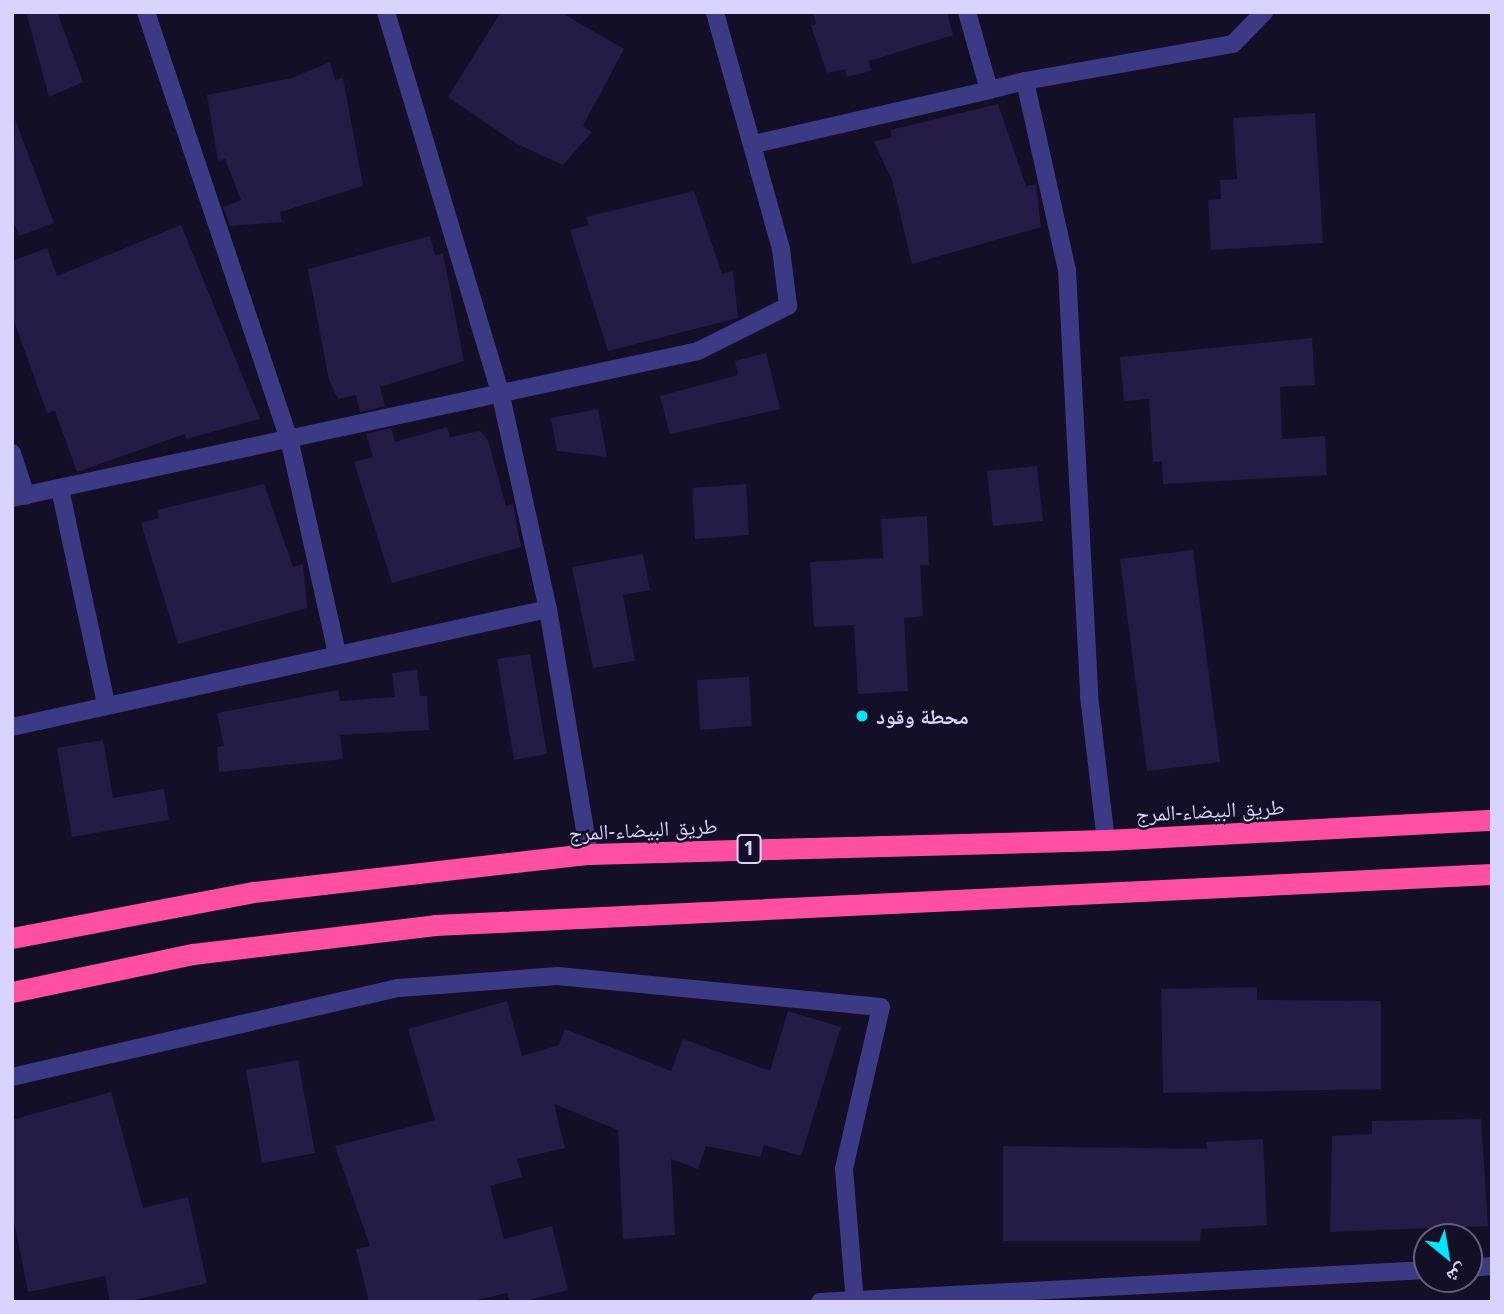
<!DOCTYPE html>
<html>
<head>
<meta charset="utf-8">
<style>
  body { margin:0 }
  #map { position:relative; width:1504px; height:1314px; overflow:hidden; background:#130f26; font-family:"Noto Sans","Noto Naskh Arabic",sans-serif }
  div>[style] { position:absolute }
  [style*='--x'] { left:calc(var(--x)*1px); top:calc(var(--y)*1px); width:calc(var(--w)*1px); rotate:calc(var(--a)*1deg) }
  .building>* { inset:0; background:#241b47 }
  .minor>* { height:18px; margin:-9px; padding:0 9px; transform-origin:9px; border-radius:9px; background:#3d3a85 }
  .highway>* { height:21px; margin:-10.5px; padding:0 10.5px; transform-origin:10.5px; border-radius:10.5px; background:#ff4fa3 }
  .dots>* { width:19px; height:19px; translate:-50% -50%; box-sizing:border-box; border:4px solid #130f26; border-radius:50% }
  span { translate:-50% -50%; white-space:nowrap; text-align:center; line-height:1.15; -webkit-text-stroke:5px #130f26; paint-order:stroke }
  .shield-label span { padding:2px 5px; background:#130f26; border:2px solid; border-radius:5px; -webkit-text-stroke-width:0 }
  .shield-label { font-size:19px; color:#d9d4ff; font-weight:700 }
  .poi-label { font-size:21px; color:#d9d4ff; font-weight:700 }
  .left { translate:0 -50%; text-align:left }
  .street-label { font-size:21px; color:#d9d4ff }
  .frame { position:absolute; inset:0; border:14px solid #d9d4ff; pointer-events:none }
  .north { position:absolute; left:1413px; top:1223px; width:70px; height:70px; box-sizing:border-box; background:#130f26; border:2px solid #625e7d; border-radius:50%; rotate:150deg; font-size:19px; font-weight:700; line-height:28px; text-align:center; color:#d9d4ff }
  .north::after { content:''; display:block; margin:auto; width:24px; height:32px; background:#00e5ff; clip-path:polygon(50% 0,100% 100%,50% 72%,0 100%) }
</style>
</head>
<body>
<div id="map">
  <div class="building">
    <i style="clip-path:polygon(26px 12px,57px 12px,83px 82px,49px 97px)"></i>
    <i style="clip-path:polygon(501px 12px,560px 12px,624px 49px,583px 126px,592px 132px,563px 165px,517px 144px,448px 97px)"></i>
    <i style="clip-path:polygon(813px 12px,947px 12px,953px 35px,869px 61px,871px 71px,847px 77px,845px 69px,827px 73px,811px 26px,816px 24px)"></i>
    <i style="clip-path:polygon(330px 62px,335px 80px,343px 78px,363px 186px,280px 212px,282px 222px,230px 226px,223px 207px,241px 200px,225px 159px,218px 161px,207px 95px,292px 78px)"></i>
    <i style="clip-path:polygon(998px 104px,1026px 186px,1036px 184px,1041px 227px,912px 264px,892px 180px,874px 142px,892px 137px,890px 130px)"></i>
    <i style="clip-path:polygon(1315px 113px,1323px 243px,1211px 250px,1208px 200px,1221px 199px,1220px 180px,1237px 179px,1233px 118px)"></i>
    <i style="clip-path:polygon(15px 119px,54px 223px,19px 236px,12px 217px)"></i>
    <i style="clip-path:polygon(694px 191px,722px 274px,733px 271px,738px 318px,608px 351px,570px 230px,589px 225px,586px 217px)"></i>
    <i style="clip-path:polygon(181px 225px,260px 419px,186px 439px,185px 434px,77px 472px,55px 411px,47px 413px,12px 315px,12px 261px,47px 248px,57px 276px)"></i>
    <i style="clip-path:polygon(430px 236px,435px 255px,443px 253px,464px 361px,380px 387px,385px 406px,360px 412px,356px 395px,338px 399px,329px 380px,308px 269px)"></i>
    <i style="clip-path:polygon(1312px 338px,1315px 385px,1280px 387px,1282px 439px,1325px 436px,1327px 475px,1163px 484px,1162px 461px,1153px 462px,1149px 399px,1124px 401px,1120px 357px)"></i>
    <i style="clip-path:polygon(766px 353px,780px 409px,670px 434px,660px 396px,738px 375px,735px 361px)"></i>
    <i style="clip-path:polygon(598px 409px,607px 457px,557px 451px,551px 418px)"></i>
    <i style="clip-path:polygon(447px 427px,450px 437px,480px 431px,488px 440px,506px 506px,513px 504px,521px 547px,392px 583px,354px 462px,373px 457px,366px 434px,391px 428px,395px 442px)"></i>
    <i style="clip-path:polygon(1037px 466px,1043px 521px,993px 526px,987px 471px)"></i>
    <i style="clip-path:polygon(264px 484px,293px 567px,303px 564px,307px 608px,178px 644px,141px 523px,159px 518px,157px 510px)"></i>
    <i style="clip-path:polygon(746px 484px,749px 535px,695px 539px,692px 488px)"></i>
    <i style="clip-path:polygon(927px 516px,929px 565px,920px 565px,923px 616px,904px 618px,908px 691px,858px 694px,854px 625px,814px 627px,810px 562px,883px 558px,881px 519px)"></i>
    <i style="clip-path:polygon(1193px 550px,1220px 762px,1147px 771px,1120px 559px)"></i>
    <i style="clip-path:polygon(643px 554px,650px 590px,623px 595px,635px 661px,593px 668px,572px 567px)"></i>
    <i style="clip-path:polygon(530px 654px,547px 754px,514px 760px,497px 659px)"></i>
    <i style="clip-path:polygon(417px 670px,420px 696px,427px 696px,429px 730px,340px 735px,343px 759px,219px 772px,217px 747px,224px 746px,217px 713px,338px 690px,340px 701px,395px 697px,392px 673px)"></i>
    <i style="clip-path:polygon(749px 677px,752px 726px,700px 730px,697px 680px)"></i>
    <i style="clip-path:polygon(103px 740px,113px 798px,164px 789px,169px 820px,72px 837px,57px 748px)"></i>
    <i style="clip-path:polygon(1257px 987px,1257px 1000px,1381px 1001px,1381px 1089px,1163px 1093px,1161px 989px)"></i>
    <i style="clip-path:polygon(507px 1001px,522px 1056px,559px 1045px,565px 1029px,671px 1071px,683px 1039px,770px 1071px,788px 1011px,841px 1027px,801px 1156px,764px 1145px,760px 1157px,706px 1146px,698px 1169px,671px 1159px,675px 1235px,623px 1239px,618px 1130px,554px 1104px,565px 1148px,517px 1159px,522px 1177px,490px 1186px,504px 1239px,552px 1226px,568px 1290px,522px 1302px,510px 1302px,507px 1293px,468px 1302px,369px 1302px,356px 1249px,370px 1246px,335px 1146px,435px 1120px,408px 1029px)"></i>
    <i style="clip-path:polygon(298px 1060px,315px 1153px,262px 1163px,246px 1070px)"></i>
    <i style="clip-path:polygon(111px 1092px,143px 1208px,188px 1197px,207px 1283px,126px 1302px,110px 1302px,105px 1276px,28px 1292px,12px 1211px,12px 1120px)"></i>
    <i style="clip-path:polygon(1481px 1119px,1488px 1226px,1330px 1232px,1332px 1136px,1372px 1134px,1372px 1121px)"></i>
    <i style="clip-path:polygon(1263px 1139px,1267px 1225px,1201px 1229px,1200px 1241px,1003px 1241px,1003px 1146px,1207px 1149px,1206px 1142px)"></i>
  </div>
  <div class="minor">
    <i style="--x:146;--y:12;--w:454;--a:71.5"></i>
    <i style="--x:290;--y:443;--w:216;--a:77.4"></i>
    <i style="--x:386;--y:12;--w:401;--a:73.3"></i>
    <i style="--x:501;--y:396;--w:218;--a:77.6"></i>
    <i style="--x:548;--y:609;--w:248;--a:80.5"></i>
    <i style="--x:967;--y:12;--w:81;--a:74.2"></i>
    <i style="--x:989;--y:90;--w:37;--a:-14"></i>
    <i style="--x:1025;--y:81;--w:194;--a:77.5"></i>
    <i style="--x:1067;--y:270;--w:427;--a:87"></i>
    <i style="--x:1089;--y:696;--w:145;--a:83.3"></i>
    <i style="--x:1025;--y:81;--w:211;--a:-10.1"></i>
    <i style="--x:1233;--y:44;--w:45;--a:-45.9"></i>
    <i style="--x:754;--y:144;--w:241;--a:-12.9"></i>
    <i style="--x:12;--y:453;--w:45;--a:72"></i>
    <i style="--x:60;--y:489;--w:220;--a:77.9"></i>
    <i style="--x:12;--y:498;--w:702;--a:-12.09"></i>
    <i style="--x:698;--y:351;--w:101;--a:-26.6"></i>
    <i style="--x:788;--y:306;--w:57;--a:-97"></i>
    <i style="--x:781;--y:249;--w:246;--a:-105.6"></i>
    <i style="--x:12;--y:727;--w:549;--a:-12.42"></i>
    <i style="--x:12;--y:1077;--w:397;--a:-13"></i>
    <i style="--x:399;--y:988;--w:159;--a:-4.3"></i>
    <i style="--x:558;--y:976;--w:324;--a:5.5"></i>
    <i style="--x:881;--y:1007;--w:166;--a:102.9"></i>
    <i style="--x:844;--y:1169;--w:133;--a:85.3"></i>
    <i style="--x:1469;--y:1268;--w:23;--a:-5"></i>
    <i style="--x:820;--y:1302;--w:608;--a:-3.02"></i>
  </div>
  <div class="highway">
    <i style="--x:12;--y:938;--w:245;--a:-10.8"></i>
    <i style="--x:253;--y:892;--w:338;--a:-6.5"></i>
    <i style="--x:589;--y:854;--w:517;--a:-1.55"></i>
    <i style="--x:1106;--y:840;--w:387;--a:-3"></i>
    <i style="--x:12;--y:992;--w:185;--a:-11.9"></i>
    <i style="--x:193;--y:954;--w:244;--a:-6.8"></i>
    <i style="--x:435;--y:925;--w:1058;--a:-2.76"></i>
  </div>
  <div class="dots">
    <i style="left:862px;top:716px;background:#00e5ff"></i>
  </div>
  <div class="shield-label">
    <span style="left:749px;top:849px">1</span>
  </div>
  <div class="poi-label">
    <span class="left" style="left:876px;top:716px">محطة وقود</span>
  </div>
  <div class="street-label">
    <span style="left:1210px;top:810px;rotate:-3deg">طريق البيضاء-المرج</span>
    <span style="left:643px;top:829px;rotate:-3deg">طريق البيضاء-المرج</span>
  </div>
  <div class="frame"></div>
  <div class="north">ش</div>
</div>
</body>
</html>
